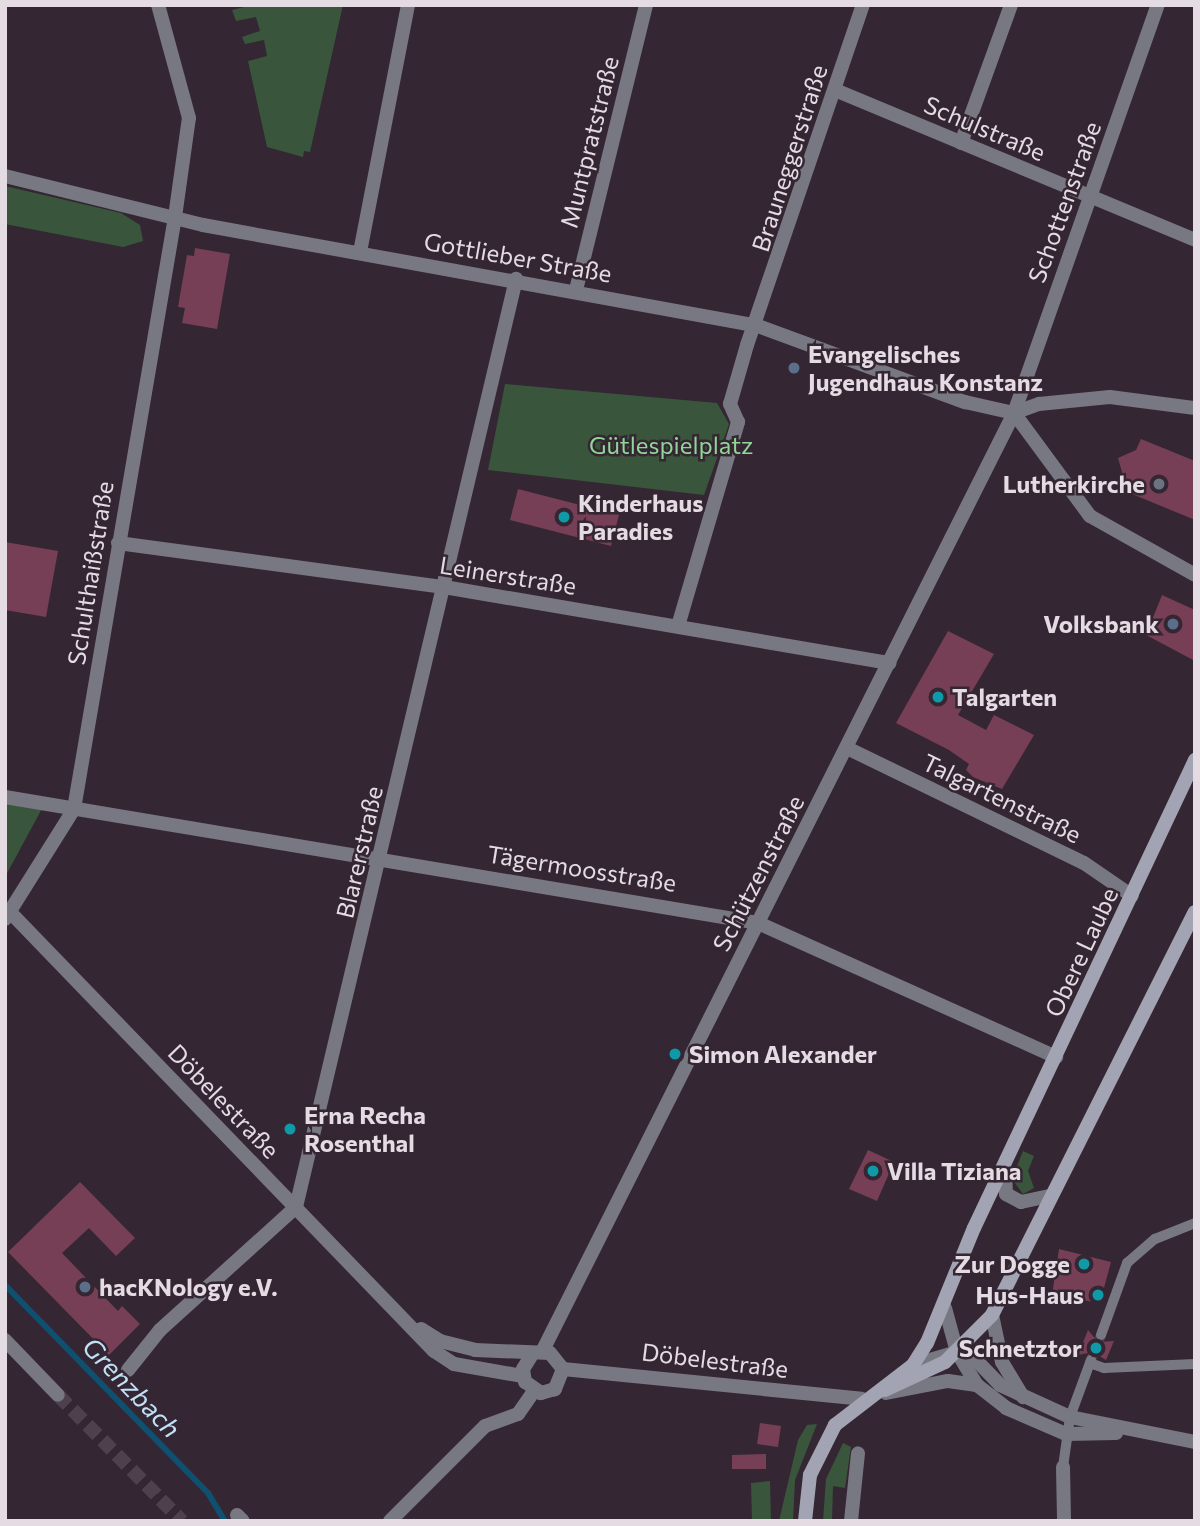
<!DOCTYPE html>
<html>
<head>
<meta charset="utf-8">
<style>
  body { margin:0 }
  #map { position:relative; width:1200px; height:1526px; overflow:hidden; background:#342633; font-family:Commissioner,sans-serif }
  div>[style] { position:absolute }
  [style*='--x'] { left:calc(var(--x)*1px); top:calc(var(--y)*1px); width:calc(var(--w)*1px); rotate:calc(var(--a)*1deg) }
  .green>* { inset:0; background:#39563c }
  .stream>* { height:6px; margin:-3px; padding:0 3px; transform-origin:3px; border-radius:3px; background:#0f5071 }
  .building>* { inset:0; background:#773f55 }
  .pedestrian-tunnel>* { height:10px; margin-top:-5px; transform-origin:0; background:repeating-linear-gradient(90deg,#4e414d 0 10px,transparent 0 15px) }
  .tertiary-tunnel>* { height:14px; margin-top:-7px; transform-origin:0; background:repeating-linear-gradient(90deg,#4e414d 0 14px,transparent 0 21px) }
  .pedestrian>* { height:10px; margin:-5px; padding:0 5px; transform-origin:5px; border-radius:5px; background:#777882 }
  .minor>* { height:14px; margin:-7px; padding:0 7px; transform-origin:7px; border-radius:7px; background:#777882 }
  .tertiary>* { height:14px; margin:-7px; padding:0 7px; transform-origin:7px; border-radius:7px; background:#777882 }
  .secondary>* { height:14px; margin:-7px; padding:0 7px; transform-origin:7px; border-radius:7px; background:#a3a4b3 }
  .dots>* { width:19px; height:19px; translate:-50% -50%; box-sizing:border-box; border:4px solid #342633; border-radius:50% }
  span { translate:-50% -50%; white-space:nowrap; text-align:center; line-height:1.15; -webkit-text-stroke:5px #342633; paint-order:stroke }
  .street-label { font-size:24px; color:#e4dbe3 }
  .poi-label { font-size:24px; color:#e4dbe3; font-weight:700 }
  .left { translate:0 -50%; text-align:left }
  .right { translate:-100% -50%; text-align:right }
  .park-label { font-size:24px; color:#91d697 }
  .water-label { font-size:26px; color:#c1e1f7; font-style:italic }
  .frame { position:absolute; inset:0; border:7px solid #e4dbe3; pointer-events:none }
</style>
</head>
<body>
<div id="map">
  <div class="green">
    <i style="clip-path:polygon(252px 5px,343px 5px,310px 152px,304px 151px,303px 157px,267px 147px,248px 61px,267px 56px,264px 40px,245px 44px,242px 37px,260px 31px,256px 17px,236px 21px,232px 10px)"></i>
    <i style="clip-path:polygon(5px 186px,121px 213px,140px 225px,143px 241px,123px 247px,5px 224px)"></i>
    <i style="clip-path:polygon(505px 384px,717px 403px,729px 424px,704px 495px,488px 470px)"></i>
    <i style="clip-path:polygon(5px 797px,45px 803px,5px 877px)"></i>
    <i style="clip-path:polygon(1023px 1151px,1034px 1156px,1028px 1171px,1034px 1188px,1023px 1194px,1012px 1179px)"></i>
    <i style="clip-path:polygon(817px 1424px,795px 1480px,793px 1521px,779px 1521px,798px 1440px,807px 1425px)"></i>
    <i style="clip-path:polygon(843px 1443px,851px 1447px,845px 1488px,833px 1486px,832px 1521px,823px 1521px,826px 1479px)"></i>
    <i style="clip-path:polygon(770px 1481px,771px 1521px,752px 1521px,751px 1483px)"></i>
  </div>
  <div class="stream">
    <i style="--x:5;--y:1285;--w:291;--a:45.7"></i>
    <i style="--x:208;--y:1493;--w:33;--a:59"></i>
  </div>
  <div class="building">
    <i style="clip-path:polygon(195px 248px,230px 254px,217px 329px,182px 323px,185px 308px,178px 307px,187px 255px,194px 256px)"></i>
    <i style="clip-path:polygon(1141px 439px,1195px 461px,1195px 520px,1120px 489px,1124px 479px,1118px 458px,1136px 450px)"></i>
    <i style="clip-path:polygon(518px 489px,619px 515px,611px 546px,510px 520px)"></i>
    <i style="clip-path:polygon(5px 542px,58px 551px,46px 617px,5px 610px)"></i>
    <i style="clip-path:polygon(1162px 595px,1195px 610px,1195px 661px,1146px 635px)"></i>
    <i style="clip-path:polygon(948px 631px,994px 654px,958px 715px,986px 730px,994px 715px,1034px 735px,1002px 789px,973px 777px,966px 770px,969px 764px,949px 750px,896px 723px)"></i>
    <i style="clip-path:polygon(868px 1150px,894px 1162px,877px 1201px,849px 1189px)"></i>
    <i style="clip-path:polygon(80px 1182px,135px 1238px,116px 1256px,89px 1228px,62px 1253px,118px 1311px,122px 1306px,140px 1324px,109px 1355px,8px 1252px)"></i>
    <i style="clip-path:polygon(1059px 1249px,1111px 1262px,1100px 1303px,1052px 1295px)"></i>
    <i style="clip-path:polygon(1088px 1330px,1098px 1342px,1114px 1341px,1106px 1360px,1093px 1352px,1078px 1355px)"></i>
    <i style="clip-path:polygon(760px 1423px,781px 1426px,778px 1447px,757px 1444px)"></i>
    <i style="clip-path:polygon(766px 1454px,766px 1469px,732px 1469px,732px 1455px)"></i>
  </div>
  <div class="pedestrian-tunnel">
    <i style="--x:1091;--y:1360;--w:27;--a:-68"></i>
  </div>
  <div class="tertiary-tunnel">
    <i style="--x:58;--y:1395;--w:177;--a:45.5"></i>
  </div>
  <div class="pedestrian">
    <i style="--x:1101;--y:1335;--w:77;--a:-70.1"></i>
    <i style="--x:1127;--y:1263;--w:37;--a:-41"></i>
    <i style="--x:1155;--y:1239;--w:43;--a:-21.8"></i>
    <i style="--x:1090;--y:1363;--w:15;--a:20"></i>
    <i style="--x:1104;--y:1368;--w:91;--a:-2.5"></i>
    <i style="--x:1063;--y:1467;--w:50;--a:-82"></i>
    <i style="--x:1070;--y:1417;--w:61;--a:-69.8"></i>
  </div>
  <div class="minor">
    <i style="--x:835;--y:90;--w:390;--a:22.6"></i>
    <i style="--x:961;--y:143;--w:147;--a:-70.1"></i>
    <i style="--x:5;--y:176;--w:204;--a:13.9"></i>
    <i style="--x:203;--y:225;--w:564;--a:10.31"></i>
    <i style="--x:758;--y:326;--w:221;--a:20.2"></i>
    <i style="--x:965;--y:402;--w:50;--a:12.7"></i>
    <i style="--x:360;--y:252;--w:252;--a:-79"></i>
    <i style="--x:576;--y:290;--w:293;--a:-76.2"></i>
    <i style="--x:1014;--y:413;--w:128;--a:53.6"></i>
    <i style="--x:1090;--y:516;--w:120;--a:29.3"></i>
    <i style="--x:1014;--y:413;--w:27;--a:-20"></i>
    <i style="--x:1039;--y:404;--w:71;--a:-5.6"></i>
    <i style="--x:1110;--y:397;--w:86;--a:7.4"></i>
    <i style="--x:118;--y:543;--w:329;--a:7.7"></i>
    <i style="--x:444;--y:587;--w:452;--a:9.7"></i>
    <i style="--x:678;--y:626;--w:213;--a:-73.6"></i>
    <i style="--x:738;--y:422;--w:20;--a:-114"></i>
    <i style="--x:730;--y:404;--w:61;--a:-73.9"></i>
    <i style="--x:747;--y:345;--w:359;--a:-71.2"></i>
    <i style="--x:847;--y:748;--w:263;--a:25.9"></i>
    <i style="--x:1084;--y:863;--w:58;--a:34.5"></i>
    <i style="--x:5;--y:797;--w:763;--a:9.5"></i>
    <i style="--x:758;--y:923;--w:327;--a:24.2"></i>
    <i style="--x:11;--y:913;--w:609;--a:46"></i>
    <i style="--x:434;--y:1351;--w:24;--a:33"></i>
    <i style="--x:454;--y:1364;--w:70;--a:9.9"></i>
    <i style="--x:5;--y:919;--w:130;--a:-57.9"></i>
    <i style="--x:74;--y:809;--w:601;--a:-80.32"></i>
    <i style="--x:175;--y:217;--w:100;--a:-82"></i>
    <i style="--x:189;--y:118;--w:117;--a:-105.3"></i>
    <i style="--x:1005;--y:1168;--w:26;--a:88"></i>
    <i style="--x:1006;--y:1194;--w:17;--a:28"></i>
    <i style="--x:1021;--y:1202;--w:30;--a:-12"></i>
    <i style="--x:421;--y:1329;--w:22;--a:32"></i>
    <i style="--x:440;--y:1341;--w:36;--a:14"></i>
    <i style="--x:475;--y:1350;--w:75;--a:2.3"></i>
    <i style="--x:550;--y:1353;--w:21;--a:51"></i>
    <i style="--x:563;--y:1369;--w:22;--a:112"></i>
    <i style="--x:555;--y:1389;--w:15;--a:164"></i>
    <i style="--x:541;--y:1393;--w:19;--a:-145"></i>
    <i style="--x:525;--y:1382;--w:13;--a:-99"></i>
    <i style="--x:523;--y:1369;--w:15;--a:-58"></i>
    <i style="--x:542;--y:1352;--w:1051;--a:-63.31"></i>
    <i style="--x:1014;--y:413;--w:433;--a:-70.6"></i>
    <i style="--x:563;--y:1369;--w:300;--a:5.7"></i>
    <i style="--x:128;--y:1370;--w:51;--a:-51.3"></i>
    <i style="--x:160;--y:1330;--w:183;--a:-42.1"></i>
    <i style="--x:296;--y:1207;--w:954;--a:-76.66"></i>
    <i style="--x:1063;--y:1467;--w:54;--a:88.9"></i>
    <i style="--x:237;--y:1515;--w:8;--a:45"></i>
    <i style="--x:390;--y:1521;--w:134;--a:-45"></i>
    <i style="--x:485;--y:1426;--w:35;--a:-20"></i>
    <i style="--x:518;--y:1414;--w:28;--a:-55"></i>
    <i style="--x:851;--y:1521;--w:68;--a:-84.1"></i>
  </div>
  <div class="tertiary">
    <i style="--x:945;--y:1308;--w:46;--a:74.7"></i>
    <i style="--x:957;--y:1352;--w:39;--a:59"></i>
    <i style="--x:977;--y:1385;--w:37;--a:38"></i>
    <i style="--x:1006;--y:1408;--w:65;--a:23.4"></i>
    <i style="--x:1066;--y:1434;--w:50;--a:-1.1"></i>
    <i style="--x:992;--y:1315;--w:48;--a:78"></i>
    <i style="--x:1002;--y:1362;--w:41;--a:59"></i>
    <i style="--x:5;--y:1340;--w:76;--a:46.1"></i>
    <i style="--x:957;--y:1352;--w:21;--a:23"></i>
    <i style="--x:976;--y:1360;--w:35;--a:46"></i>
    <i style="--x:1000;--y:1385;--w:77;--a:24.6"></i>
    <i style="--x:1070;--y:1417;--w:127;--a:11.3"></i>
    <i style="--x:913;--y:1365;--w:46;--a:-16.5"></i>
    <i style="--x:886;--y:1393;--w:63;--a:-11"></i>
    <i style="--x:948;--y:1381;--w:29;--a:8"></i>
  </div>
  <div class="secondary">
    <i style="--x:885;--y:1390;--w:66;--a:-25"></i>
    <i style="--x:945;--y:1362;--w:66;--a:-45"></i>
    <i style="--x:992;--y:1315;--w:451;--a:-63.3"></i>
    <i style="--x:805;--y:1521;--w:46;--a:-83.8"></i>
    <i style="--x:810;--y:1475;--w:56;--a:-63.4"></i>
    <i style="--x:835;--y:1425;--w:98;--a:-37.6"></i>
    <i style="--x:913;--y:1365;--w:26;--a:-58"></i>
    <i style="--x:927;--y:1343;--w:124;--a:-67.8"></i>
    <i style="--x:974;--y:1228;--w:518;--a:-64.72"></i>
  </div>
  <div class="dots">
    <i style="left:794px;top:368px;background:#5c6f8a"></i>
    <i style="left:1159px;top:484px;background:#6b7280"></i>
    <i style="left:564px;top:517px;background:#0f9aa8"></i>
    <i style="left:1173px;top:624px;background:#5c6f8a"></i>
    <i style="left:938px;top:697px;background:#0f9aa8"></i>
    <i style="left:675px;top:1054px;background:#0f9aa8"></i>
    <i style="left:290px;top:1129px;background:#0f9aa8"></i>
    <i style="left:873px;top:1171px;background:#0f9aa8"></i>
    <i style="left:1084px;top:1264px;background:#0f9aa8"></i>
    <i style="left:85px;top:1287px;background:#5c6f8a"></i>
    <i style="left:1098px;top:1295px;background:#0f9aa8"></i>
    <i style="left:1096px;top:1348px;background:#0f9aa8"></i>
  </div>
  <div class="street-label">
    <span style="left:985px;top:128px;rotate:23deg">Schulstraße</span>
    <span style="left:589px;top:142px;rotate:-76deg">Muntpratstraße</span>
    <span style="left:789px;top:158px;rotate:-72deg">Brauneggerstraße</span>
    <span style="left:1064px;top:202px;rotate:-70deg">Schottenstraße</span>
    <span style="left:518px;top:257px;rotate:10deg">Gottlieber Straße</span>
    <span style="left:90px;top:573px;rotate:-81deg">Schulthaißstraße</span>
    <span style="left:508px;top:575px;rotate:9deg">Leinerstraße</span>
    <span style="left:1002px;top:798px;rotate:26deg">Talgartenstraße</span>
    <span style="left:359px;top:852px;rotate:-77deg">Blarerstraße</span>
    <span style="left:582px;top:868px;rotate:9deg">Tägermoosstraße</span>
    <span style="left:758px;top:873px;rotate:-63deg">Schützenstraße</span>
    <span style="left:1081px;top:952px;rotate:-65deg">Obere Laube</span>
    <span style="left:224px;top:1101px;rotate:46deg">Döbelestraße</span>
    <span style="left:715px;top:1360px;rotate:7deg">Döbelestraße</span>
  </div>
  <div class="poi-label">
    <span class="left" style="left:808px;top:368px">Evangelisches<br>Jugendhaus Konstanz</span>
    <span class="right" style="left:1145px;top:484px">Lutherkirche</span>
    <span class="left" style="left:578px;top:517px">Kinderhaus<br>Paradies</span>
    <span class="right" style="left:1159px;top:624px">Volksbank</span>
    <span class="left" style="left:952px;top:697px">Talgarten</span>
    <span class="left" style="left:689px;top:1054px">Simon Alexander</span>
    <span class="left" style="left:304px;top:1129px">Erna Recha<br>Rosenthal</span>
    <span class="left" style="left:887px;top:1171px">Villa Tiziana</span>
    <span class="right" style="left:1070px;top:1264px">Zur Dogge</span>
    <span class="left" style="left:99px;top:1287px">hacKNology e.V.</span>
    <span class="right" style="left:1084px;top:1295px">Hus-Haus</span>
    <span class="right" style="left:1082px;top:1348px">Schnetztor</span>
  </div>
  <div class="park-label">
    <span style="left:671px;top:445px">Gütlespielplatz</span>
  </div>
  <div class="water-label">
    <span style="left:132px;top:1387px;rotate:46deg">Grenzbach</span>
  </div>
  <div class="frame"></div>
</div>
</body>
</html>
